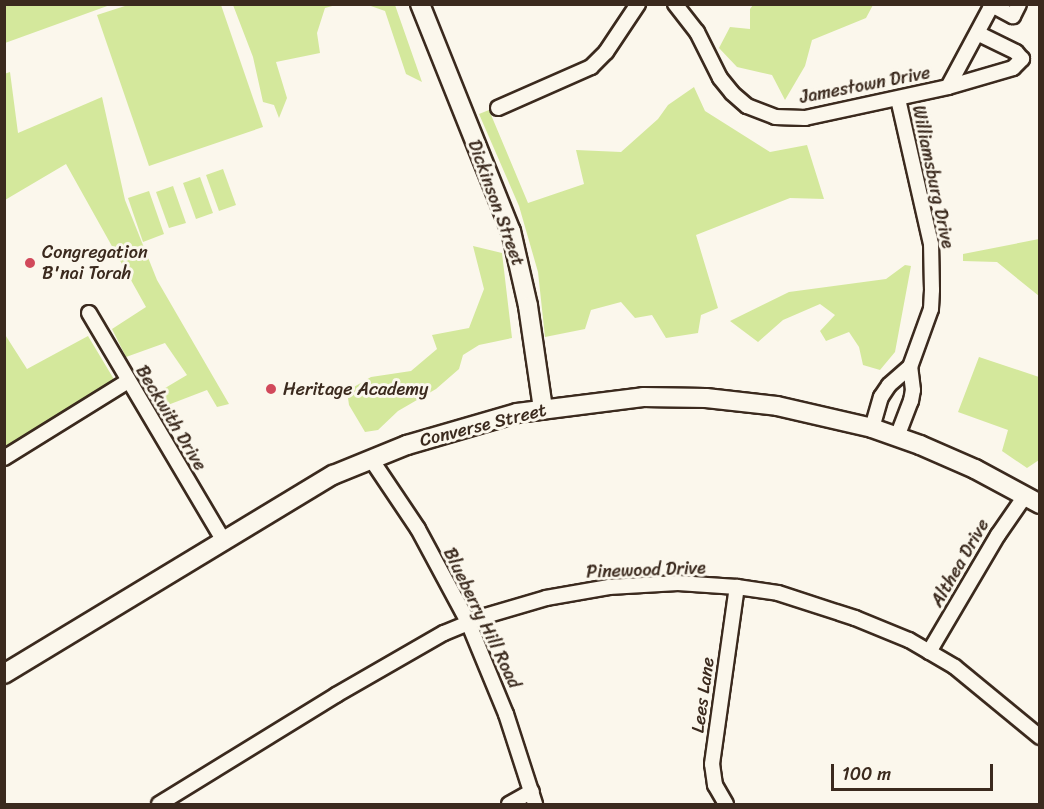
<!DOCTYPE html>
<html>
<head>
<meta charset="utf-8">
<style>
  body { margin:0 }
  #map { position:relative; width:1044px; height:809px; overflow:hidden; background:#fbf7ec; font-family:Sriracha,sans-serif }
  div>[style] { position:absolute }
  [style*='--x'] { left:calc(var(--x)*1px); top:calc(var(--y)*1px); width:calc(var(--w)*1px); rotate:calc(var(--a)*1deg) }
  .green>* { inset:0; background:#d4e89c }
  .roads { filter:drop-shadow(2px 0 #3b2a1e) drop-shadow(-2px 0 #3b2a1e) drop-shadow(0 2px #3b2a1e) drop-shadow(0 -2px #3b2a1e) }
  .minor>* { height:14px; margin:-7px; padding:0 7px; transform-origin:7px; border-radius:7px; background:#fbf7ec }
  .major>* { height:18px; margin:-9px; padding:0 9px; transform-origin:9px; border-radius:9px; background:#fbf7ec }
  .dots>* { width:16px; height:16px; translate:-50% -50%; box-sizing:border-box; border:3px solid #fbf7ec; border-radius:50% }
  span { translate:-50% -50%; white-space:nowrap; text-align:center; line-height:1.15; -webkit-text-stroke:6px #fbf7ec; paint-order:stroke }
  .street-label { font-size:18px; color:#3b2a1e }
  .poi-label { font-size:18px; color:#3b2a1e }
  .left { translate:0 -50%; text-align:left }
  .frame { position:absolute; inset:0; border:6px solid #3b2a1e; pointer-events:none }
  .scale { position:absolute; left:831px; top:764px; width:162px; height:27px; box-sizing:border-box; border:3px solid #3b2a1e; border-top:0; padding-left:8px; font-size:18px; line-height:21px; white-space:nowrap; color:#3b2a1e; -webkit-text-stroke:4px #fbf7ec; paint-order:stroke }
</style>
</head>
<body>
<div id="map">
  <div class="green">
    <i style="clip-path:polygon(5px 4px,110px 4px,110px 5px,5px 43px)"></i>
    <i style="clip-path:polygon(128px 5px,221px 5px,263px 127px,149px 166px,97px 15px)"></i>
    <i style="clip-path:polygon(233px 5px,336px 5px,325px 8px,317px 33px,320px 53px,276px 62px,287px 98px,279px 118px,274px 105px,263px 102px,253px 57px)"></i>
    <i style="clip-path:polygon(368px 5px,395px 5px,422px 82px,406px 74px,385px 11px)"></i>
    <i style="clip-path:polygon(753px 5px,753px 4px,873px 5px,866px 18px,812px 40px,805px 66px,785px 100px,772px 75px,737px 67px,719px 48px,730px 27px,750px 29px,750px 9px)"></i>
    <i style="clip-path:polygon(10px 72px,18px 133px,102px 97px,125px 200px,157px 280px,229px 404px,217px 407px,207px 390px,160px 408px,150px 397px,187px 375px,165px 343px,126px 357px,112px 329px,146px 307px,66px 164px,5px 200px,4px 74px)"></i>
    <i style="clip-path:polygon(694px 87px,705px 111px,770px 152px,807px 145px,824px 199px,790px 198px,696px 235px,718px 308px,701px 315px,698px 333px,666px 338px,652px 315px,635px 318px,621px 302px,591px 310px,585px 329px,545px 337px,538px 272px,519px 206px,479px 114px,489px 110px,528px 203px,584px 184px,576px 150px,621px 152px,658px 119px,668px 105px)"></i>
    <i style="clip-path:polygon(223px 169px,236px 205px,219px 211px,206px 175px)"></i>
    <i style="clip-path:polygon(200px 177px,213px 213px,196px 219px,183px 183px)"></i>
    <i style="clip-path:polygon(173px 186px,186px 223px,169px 228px,156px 192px)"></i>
    <i style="clip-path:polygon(149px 191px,164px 234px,143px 242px,128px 198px)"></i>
    <i style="clip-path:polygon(1039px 239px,1039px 296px,997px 262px,963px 261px,963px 254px)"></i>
    <i style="clip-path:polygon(473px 246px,502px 253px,512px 338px,479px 345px,463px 355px,459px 369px,436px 389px,398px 411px,378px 430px,365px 432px,349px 405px,347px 391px,371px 377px,411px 371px,437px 349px,432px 335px,469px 328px,484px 289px)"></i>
    <i style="clip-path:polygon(905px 265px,911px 266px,895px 352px,880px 370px,863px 365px,859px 347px,849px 332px,826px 341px,820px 331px,835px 315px,820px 304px,783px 320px,758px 342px,730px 321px,789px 292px,886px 279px)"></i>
    <i style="clip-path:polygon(4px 333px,27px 369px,88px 336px,115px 381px,5px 451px)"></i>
    <i style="clip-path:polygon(979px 357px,1039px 377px,1039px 460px,1027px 468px,1002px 451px,1008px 430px,958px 412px)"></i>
  </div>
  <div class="roads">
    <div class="minor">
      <i style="--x:675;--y:4;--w:36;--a:52"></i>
      <i style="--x:697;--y:32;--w:51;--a:63.4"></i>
      <i style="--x:720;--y:78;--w:19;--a:51"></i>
      <i style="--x:732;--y:93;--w:20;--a:41"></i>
      <i style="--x:747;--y:106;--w:30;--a:21"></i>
      <i style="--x:775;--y:117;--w:30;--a:2"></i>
      <i style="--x:805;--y:118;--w:146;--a:-12.2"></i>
      <i style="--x:948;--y:87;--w:68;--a:-16.3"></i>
      <i style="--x:1013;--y:68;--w:13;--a:-45"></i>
      <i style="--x:1022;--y:59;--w:9;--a:-131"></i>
      <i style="--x:1016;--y:52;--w:43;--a:-154"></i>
      <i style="--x:990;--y:4;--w:26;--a:28"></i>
      <i style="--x:1013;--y:16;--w:13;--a:-63"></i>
      <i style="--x:948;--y:87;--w:93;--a:-61.8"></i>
      <i style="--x:498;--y:108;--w:102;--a:-23.8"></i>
      <i style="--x:591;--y:67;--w:21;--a:-45"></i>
      <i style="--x:606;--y:52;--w:58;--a:-56.3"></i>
      <i style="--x:89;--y:313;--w:264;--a:59.4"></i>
      <i style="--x:872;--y:428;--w:32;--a:-74"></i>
      <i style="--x:881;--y:397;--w:14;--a:-56"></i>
      <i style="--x:889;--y:385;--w:28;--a:-41"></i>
      <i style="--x:910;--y:367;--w:62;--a:-70.1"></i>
      <i style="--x:931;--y:309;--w:19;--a:-87"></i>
      <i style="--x:932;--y:290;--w:46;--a:-91.2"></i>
      <i style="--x:931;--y:244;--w:149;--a:-102.8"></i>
      <i style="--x:897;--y:437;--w:39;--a:-69"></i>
      <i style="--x:911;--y:401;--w:11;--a:-80"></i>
      <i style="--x:913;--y:390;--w:23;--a:-97"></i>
      <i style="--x:4;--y:458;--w:146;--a:-31.8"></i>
      <i style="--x:371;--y:459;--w:84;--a:56.1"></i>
      <i style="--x:418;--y:529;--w:106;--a:61.7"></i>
      <i style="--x:468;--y:622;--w:100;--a:67.6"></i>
      <i style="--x:506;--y:714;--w:95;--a:72.1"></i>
      <i style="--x:929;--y:652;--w:136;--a:-59.5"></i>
      <i style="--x:998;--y:535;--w:47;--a:-55.3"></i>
      <i style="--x:159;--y:804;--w:208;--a:-31.6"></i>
      <i style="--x:336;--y:695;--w:125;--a:-29.9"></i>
      <i style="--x:444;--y:633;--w:44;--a:-22.5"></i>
      <i style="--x:485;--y:616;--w:64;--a:-16.4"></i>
      <i style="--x:546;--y:598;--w:64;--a:-9.9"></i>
      <i style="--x:609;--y:587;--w:69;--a:-3.3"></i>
      <i style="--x:678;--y:583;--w:59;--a:3.9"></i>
      <i style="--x:737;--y:587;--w:41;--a:8.3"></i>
      <i style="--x:778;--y:593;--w:81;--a:18"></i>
      <i style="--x:855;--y:618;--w:58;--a:22.2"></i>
      <i style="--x:909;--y:640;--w:53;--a:30.4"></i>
      <i style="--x:955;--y:667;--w:110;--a:39.5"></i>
      <i style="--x:509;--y:804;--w:26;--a:-29"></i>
      <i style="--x:726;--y:804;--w:22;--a:-120"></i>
      <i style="--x:715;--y:785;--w:21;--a:-98"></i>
      <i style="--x:712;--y:764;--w:179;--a:-82"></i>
    </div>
    <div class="major">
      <i style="--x:420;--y:4;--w:245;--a:68.2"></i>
      <i style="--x:511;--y:231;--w:77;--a:77.2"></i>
      <i style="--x:528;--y:306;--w:104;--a:81.7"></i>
      <i style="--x:4;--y:674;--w:385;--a:-31.2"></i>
      <i style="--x:333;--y:475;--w:80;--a:-22.1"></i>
      <i style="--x:407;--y:445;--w:115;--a:-16.2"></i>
      <i style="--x:517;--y:413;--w:127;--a:-7.2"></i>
      <i style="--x:643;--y:397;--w:63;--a:0.9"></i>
      <i style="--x:706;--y:398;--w:71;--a:6.4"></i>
      <i style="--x:777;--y:406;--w:98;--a:13"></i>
      <i style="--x:872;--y:428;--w:51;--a:19.5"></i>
      <i style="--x:920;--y:445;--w:60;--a:23.6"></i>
      <i style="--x:975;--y:469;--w:74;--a:28.3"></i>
    </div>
  </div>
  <div class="dots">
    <i style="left:30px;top:263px;background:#d1495b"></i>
    <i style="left:271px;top:389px;background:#d1495b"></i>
  </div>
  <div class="street-label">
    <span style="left:865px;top:85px;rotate:-11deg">Jamestown Drive</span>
    <span style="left:933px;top:177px;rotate:78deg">Williamsburg Drive</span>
    <span style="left:496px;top:203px;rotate:70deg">Dickinson Street</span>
    <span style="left:171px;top:418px;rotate:59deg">Beckwith Drive</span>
    <span style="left:483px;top:425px;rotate:-14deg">Converse Street</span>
    <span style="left:960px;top:563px;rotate:-60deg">Althea Drive</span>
    <span style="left:646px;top:570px;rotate:-2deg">Pinewood Drive</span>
    <span style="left:482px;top:618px;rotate:64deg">Blueberry Hill Road</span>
    <span style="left:703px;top:695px;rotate:-82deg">Lees Lane</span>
  </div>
  <div class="poi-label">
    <span class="left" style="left:42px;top:263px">Congregation<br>B'nai Torah</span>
    <span class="left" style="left:283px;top:389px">Heritage Academy</span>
  </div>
  <div class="frame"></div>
  <div class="scale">100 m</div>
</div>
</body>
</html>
